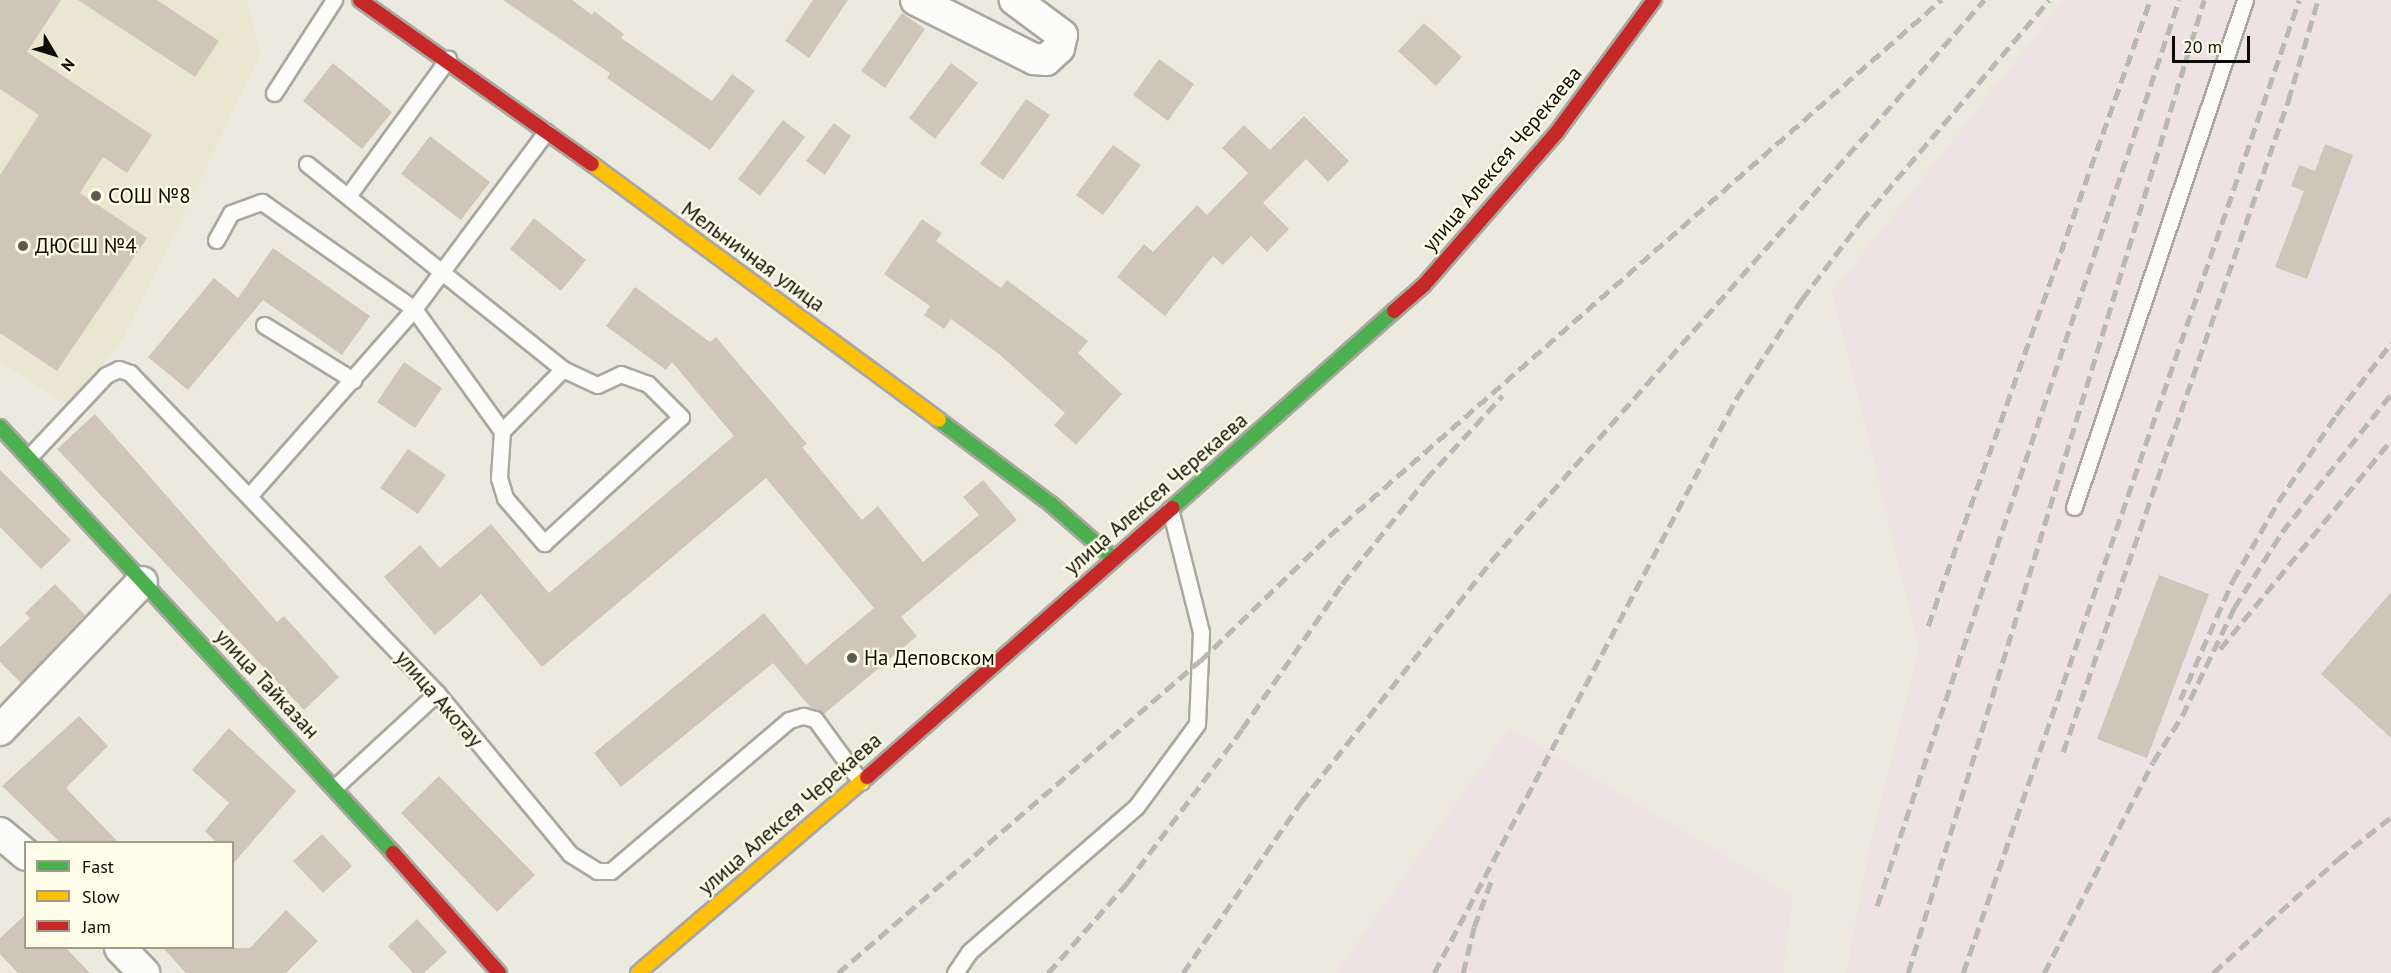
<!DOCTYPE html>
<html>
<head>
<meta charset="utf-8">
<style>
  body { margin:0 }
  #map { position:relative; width:2391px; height:973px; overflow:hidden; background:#eceadf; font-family:"PT Sans",sans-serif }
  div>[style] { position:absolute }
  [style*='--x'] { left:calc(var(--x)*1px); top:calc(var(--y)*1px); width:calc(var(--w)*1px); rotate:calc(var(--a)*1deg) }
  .built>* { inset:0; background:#e9e6d1 }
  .industrial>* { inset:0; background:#efe2e5 }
  .building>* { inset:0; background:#cfc5b8 }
  .roads { filter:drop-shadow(2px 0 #a9a79f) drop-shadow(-2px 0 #a9a79f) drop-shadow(0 2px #a9a79f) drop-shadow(0 -2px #a9a79f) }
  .lane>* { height:15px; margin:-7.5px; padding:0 7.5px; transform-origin:7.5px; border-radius:7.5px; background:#fcfcfa }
  .street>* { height:30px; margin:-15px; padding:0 15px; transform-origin:15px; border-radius:15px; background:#fcfcfa }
  .fast>* { height:14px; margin:-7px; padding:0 7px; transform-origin:7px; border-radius:7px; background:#4caf50 }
  .slow>* { height:14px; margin:-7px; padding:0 7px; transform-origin:7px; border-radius:7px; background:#ffc107 }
  .jam>* { height:14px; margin:-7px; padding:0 7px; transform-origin:7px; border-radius:7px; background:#c62828 }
  .rail>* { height:4.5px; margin-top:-2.25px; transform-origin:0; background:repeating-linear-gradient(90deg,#b8b8b5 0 12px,transparent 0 18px) }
  .dots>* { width:16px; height:16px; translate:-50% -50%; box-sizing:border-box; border:3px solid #fffce7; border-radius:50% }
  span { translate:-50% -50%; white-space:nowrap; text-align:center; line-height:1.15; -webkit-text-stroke:4.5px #fffce7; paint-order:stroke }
  .street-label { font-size:21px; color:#0d0c06 }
  .poi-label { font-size:21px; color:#0d0c06 }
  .left { translate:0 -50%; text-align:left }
  .legend { position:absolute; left:24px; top:841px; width:210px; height:108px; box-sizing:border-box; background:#fffce7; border:2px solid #9e9c8d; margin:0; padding:8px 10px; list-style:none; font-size:18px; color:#0d0c06 }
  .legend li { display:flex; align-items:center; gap:12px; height:30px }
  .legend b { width:30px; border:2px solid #9e9c8d }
  .north { position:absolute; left:24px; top:24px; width:60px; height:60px; -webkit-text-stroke:4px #fffce7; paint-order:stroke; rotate:128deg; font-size:16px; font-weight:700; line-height:24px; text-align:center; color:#0d0c06 }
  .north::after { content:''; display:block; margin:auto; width:21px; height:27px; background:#0d0c06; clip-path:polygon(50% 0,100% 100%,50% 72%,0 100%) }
  .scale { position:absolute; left:2172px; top:36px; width:78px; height:27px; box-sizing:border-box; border:3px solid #0d0c06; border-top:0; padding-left:8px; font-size:18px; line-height:21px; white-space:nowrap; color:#0d0c06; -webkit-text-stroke:4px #fffce7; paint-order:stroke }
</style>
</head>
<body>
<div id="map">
  <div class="built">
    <i style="clip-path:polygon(0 0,247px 0,260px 55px,124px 338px,68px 406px,0 361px)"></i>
  </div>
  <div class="industrial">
    <i style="clip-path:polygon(2064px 0,2391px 0,2391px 973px,1846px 973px,1868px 855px,1919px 647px,1832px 292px)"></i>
    <i style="clip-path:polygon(1509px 728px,1793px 896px,1783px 973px,1336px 973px)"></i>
  </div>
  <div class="building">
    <i style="clip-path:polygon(0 0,61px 0,27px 52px,152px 135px,127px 173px,103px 157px,80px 193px,147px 238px,57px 371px,0 333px,0 175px,39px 115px,0 89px)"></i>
    <i style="clip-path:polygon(78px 0,157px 0,219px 41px,195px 77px)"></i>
    <i style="clip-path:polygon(503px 0,572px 0,592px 15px,594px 11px,624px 34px,621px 38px,712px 101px,732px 74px,755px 91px,710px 150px,607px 78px,610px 73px)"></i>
    <i style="clip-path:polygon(813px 0,848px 0,809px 58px,785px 41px)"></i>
    <i style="clip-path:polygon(902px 13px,925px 29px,885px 88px,861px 71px)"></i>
    <i style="clip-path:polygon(1424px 23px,1462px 57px,1436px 86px,1398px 51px)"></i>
    <i style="clip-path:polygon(1159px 59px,1194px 84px,1168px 121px,1133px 95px)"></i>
    <i style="clip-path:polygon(333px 63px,392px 112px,362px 149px,303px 101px)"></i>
    <i style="clip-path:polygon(951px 63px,978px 83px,935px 139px,909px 118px)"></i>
    <i style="clip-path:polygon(1026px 99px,1050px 115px,1003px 180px,980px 164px)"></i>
    <i style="clip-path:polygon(1304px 116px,1349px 161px,1328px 182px,1306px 159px,1263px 203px,1289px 229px,1267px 252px,1251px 236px,1223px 265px,1213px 256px,1165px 316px,1117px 277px,1144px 244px,1153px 252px,1197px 205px,1207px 215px,1248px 173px,1222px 148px,1244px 125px,1270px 150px)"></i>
    <i style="clip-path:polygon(783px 120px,805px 137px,760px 196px,738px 179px)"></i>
    <i style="clip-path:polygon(834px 123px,851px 136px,825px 175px,806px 161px)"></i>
    <i style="clip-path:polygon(430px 136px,490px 182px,461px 220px,401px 174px)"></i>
    <i style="clip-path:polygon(2325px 144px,2353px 155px,2307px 279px,2275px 267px,2304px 191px,2291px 186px,2299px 165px,2315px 171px)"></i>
    <i style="clip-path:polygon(1113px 145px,1141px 165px,1103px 215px,1076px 195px)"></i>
    <i style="clip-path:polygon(534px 218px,586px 260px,561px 291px,510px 249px)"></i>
    <i style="clip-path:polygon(922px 219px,942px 233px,936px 241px,1001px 288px,1007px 280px,1088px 341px,1078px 353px,1122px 394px,1076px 445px,1054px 425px,1065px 413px,999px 354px,951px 319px,944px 329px,924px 315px,930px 306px,884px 274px)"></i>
    <i style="clip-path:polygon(273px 248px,370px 316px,342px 355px,263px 300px,188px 390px,148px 357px,214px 278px,238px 298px)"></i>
    <i style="clip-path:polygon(635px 287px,710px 342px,716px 337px,807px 444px,802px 447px,862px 520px,878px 506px,923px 562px,979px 515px,963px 497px,983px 480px,1017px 520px,901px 617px,917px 636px,824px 714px,811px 708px,773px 663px,621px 787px,594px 753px,764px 613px,806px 665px,874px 608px,766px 478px,542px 667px,481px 594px,435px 635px,384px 577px,420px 545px,440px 568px,491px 524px,549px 593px,734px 436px,672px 362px,666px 370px,606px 326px)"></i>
    <i style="clip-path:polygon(404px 362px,442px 388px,415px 428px,377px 402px)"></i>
    <i style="clip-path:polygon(95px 414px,277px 622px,284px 616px,339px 677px,304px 710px,57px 449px)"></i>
    <i style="clip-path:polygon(408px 449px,446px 475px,418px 514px,380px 488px)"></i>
    <i style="clip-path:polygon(0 470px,71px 540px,41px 569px,0 527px)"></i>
    <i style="clip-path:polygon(2159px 575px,2209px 594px,2147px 758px,2097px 739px)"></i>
    <i style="clip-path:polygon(55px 584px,85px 615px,21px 683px,0 662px,0 647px,30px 618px,25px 613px)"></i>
    <i style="clip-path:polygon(2391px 592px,2391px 738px,2321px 674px)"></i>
    <i style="clip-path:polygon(79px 716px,108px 746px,66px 788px,119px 843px,61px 843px,2px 786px)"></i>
    <i style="clip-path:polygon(229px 728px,296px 791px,232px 865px,232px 843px,217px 843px,205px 831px,229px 803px,192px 770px)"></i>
    <i style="clip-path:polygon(439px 776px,535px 875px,497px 912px,401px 813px)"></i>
    <i style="clip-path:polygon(322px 834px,352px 866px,323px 893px,293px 861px)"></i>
    <i style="clip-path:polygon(286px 910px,318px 941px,286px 973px,186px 973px,163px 948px,250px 948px)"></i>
    <i style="clip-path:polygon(26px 914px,26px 948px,66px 948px,90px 973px,18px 973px,0 954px,0 938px)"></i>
    <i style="clip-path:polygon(417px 919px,447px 952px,424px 973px,413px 973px,388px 946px)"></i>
  </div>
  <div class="roads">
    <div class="lane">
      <i style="--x:274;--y:93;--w:111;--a:-57.2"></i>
      <i style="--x:307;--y:164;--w:328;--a:38.7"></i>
      <i style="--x:563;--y:369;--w:87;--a:134.5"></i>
      <i style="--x:502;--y:431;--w:47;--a:93.7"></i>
      <i style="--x:499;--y:478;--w:21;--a:73"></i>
      <i style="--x:505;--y:498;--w:60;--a:49.1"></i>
      <i style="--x:544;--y:543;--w:186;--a:-42.6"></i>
      <i style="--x:681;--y:417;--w:47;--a:-135"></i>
      <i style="--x:648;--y:384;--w:29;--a:-160"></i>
      <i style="--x:621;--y:374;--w:26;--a:155"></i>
      <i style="--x:597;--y:385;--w:38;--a:-155"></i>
      <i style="--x:348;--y:196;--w:170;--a:-53.9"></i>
      <i style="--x:216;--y:240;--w:31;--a:-61"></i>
      <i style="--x:231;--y:213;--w:33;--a:-20"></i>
      <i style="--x:262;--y:202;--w:186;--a:35.1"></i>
      <i style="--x:414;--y:309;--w:150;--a:54.2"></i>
      <i style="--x:264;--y:325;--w:105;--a:31.7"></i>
      <i style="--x:29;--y:457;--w:112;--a:-46.8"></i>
      <i style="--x:106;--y:375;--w:14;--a:-25"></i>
      <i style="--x:119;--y:369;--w:12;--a:20"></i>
      <i style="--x:130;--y:373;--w:443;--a:46.2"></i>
      <i style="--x:437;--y:693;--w:209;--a:50.4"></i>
      <i style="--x:570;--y:854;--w:32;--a:32"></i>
      <i style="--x:597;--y:871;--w:14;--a:0"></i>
      <i style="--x:611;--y:871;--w:233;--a:-40.3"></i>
      <i style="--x:789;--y:720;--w:15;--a:-16"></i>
      <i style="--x:803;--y:716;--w:12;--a:14"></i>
      <i style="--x:815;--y:719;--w:78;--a:53.9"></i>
      <i style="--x:249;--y:496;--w:249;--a:-48.6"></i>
      <i style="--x:414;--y:309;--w:221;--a:-53.3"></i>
      <i style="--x:2074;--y:507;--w:535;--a:-71.36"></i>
      <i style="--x:335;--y:787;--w:139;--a:-42.7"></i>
      <i style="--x:955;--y:973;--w:25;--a:-56"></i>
      <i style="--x:969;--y:952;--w:221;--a:-41"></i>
      <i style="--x:1136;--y:807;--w:103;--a:-53.7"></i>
      <i style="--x:1197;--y:724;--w:92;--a:-87.5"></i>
      <i style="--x:1201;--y:632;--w:127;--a:-104.1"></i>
    </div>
    <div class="street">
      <i style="--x:916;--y:0;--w:132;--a:26.6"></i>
      <i style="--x:1034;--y:59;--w:12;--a:5"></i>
      <i style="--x:1046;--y:60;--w:18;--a:-43"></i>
      <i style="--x:1059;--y:48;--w:13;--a:-77"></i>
      <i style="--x:1062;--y:35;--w:59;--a:-143.3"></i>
      <i style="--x:0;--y:730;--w:205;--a:-46.2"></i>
      <i style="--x:0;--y:833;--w:34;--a:40"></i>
      <i style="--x:120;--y:948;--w:35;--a:46"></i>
    </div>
    <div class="fast">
      <i style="--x:939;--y:420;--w:140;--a:36.9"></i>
      <i style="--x:1051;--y:504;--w:82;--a:41.1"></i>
      <i style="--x:0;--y:427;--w:580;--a:47.31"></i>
      <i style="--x:1172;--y:508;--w:297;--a:-41.6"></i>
    </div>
    <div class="slow">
      <i style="--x:592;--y:164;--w:431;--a:36.4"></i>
      <i style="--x:638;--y:973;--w:301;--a:-40.6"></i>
    </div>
    <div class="jam">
      <i style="--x:360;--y:0;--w:284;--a:35.3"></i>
      <i style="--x:1394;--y:311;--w:40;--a:-41"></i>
      <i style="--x:1424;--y:285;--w:203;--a:-49"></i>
      <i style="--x:1557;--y:132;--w:164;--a:-53.7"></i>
      <i style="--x:867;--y:777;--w:407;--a:-41.4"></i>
      <i style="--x:393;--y:853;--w:160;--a:48.5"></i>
    </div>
  </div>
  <div class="rail">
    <i style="--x:1928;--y:626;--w:664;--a:-70.47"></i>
    <i style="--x:2220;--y:649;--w:270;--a:-50.7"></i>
    <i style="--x:2180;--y:700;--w:131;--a:-66.2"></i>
    <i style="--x:2233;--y:580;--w:90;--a:-60"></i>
    <i style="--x:2278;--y:502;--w:105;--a:-56.3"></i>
    <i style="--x:2336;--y:415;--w:91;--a:-52.6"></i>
    <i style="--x:2063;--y:752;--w:689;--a:-70.93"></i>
    <i style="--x:2288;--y:101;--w:105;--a:-73.5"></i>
    <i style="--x:1877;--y:906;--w:955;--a:-71.57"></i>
    <i style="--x:838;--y:973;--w:478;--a:-40.8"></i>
    <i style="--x:1200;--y:661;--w:180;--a:-44.1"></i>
    <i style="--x:1329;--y:536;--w:814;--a:-41.21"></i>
    <i style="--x:1048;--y:973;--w:120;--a:-48.7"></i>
    <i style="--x:1127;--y:883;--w:192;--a:-53.2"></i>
    <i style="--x:1242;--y:729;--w:176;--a:-55.4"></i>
    <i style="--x:1342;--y:584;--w:134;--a:-51.3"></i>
    <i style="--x:1426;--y:479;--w:113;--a:-47.5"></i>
    <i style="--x:1183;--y:973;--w:208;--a:-55.4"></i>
    <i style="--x:1301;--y:802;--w:307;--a:-51.7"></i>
    <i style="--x:1491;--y:561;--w:747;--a:-48.69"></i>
    <i style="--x:1434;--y:973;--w:649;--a:-62.25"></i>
    <i style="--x:1736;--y:399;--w:120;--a:-56.6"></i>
    <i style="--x:1802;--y:299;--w:98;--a:-52.9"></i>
    <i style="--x:1861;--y:221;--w:290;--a:-49.6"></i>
    <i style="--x:1463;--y:973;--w:47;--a:-76.6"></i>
    <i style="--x:1474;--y:927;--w:54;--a:-69.6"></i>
    <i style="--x:1908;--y:973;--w:1017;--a:-73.08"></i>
    <i style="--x:1963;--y:973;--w:1029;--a:-70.95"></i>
    <i style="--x:2044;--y:973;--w:237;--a:-62.7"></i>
    <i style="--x:2153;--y:762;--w:54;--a:-57.8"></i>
    <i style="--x:2182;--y:716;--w:120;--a:-64.3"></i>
    <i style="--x:2234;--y:608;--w:90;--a:-57.7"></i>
    <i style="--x:2282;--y:532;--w:176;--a:-51.7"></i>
    <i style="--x:2213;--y:973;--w:169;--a:-42.4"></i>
    <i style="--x:2338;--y:859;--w:68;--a:-38.4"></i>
  </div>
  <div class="dots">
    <i style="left:96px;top:196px;background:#5b5a52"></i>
    <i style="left:23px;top:246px;background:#5b5a52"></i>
    <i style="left:852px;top:658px;background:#5b5a52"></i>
  </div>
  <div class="street-label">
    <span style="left:1502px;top:159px;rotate:-50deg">улица Алексея Черекаева</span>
    <span style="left:753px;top:257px;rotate:36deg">Мельничная улица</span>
    <span style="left:1156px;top:494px;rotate:-41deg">улица Алексея Черекаева</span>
    <span style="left:267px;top:684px;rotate:47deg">улица Тайказан</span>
    <span style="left:439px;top:699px;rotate:49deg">улица Акотау</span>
    <span style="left:790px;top:814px;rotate:-41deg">улица Алексея Черекаева</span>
  </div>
  <div class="poi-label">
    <span class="left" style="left:108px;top:196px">СОШ №8</span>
    <span class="left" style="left:35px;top:246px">ДЮСШ №4</span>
    <span class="left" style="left:864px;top:658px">На Деповском</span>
  </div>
  <ul class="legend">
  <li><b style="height:8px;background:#4caf50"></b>Fast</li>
  <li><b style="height:8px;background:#ffc107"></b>Slow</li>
  <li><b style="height:8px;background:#c62828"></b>Jam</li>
  </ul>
  <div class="north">N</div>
  <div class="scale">20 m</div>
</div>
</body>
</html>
